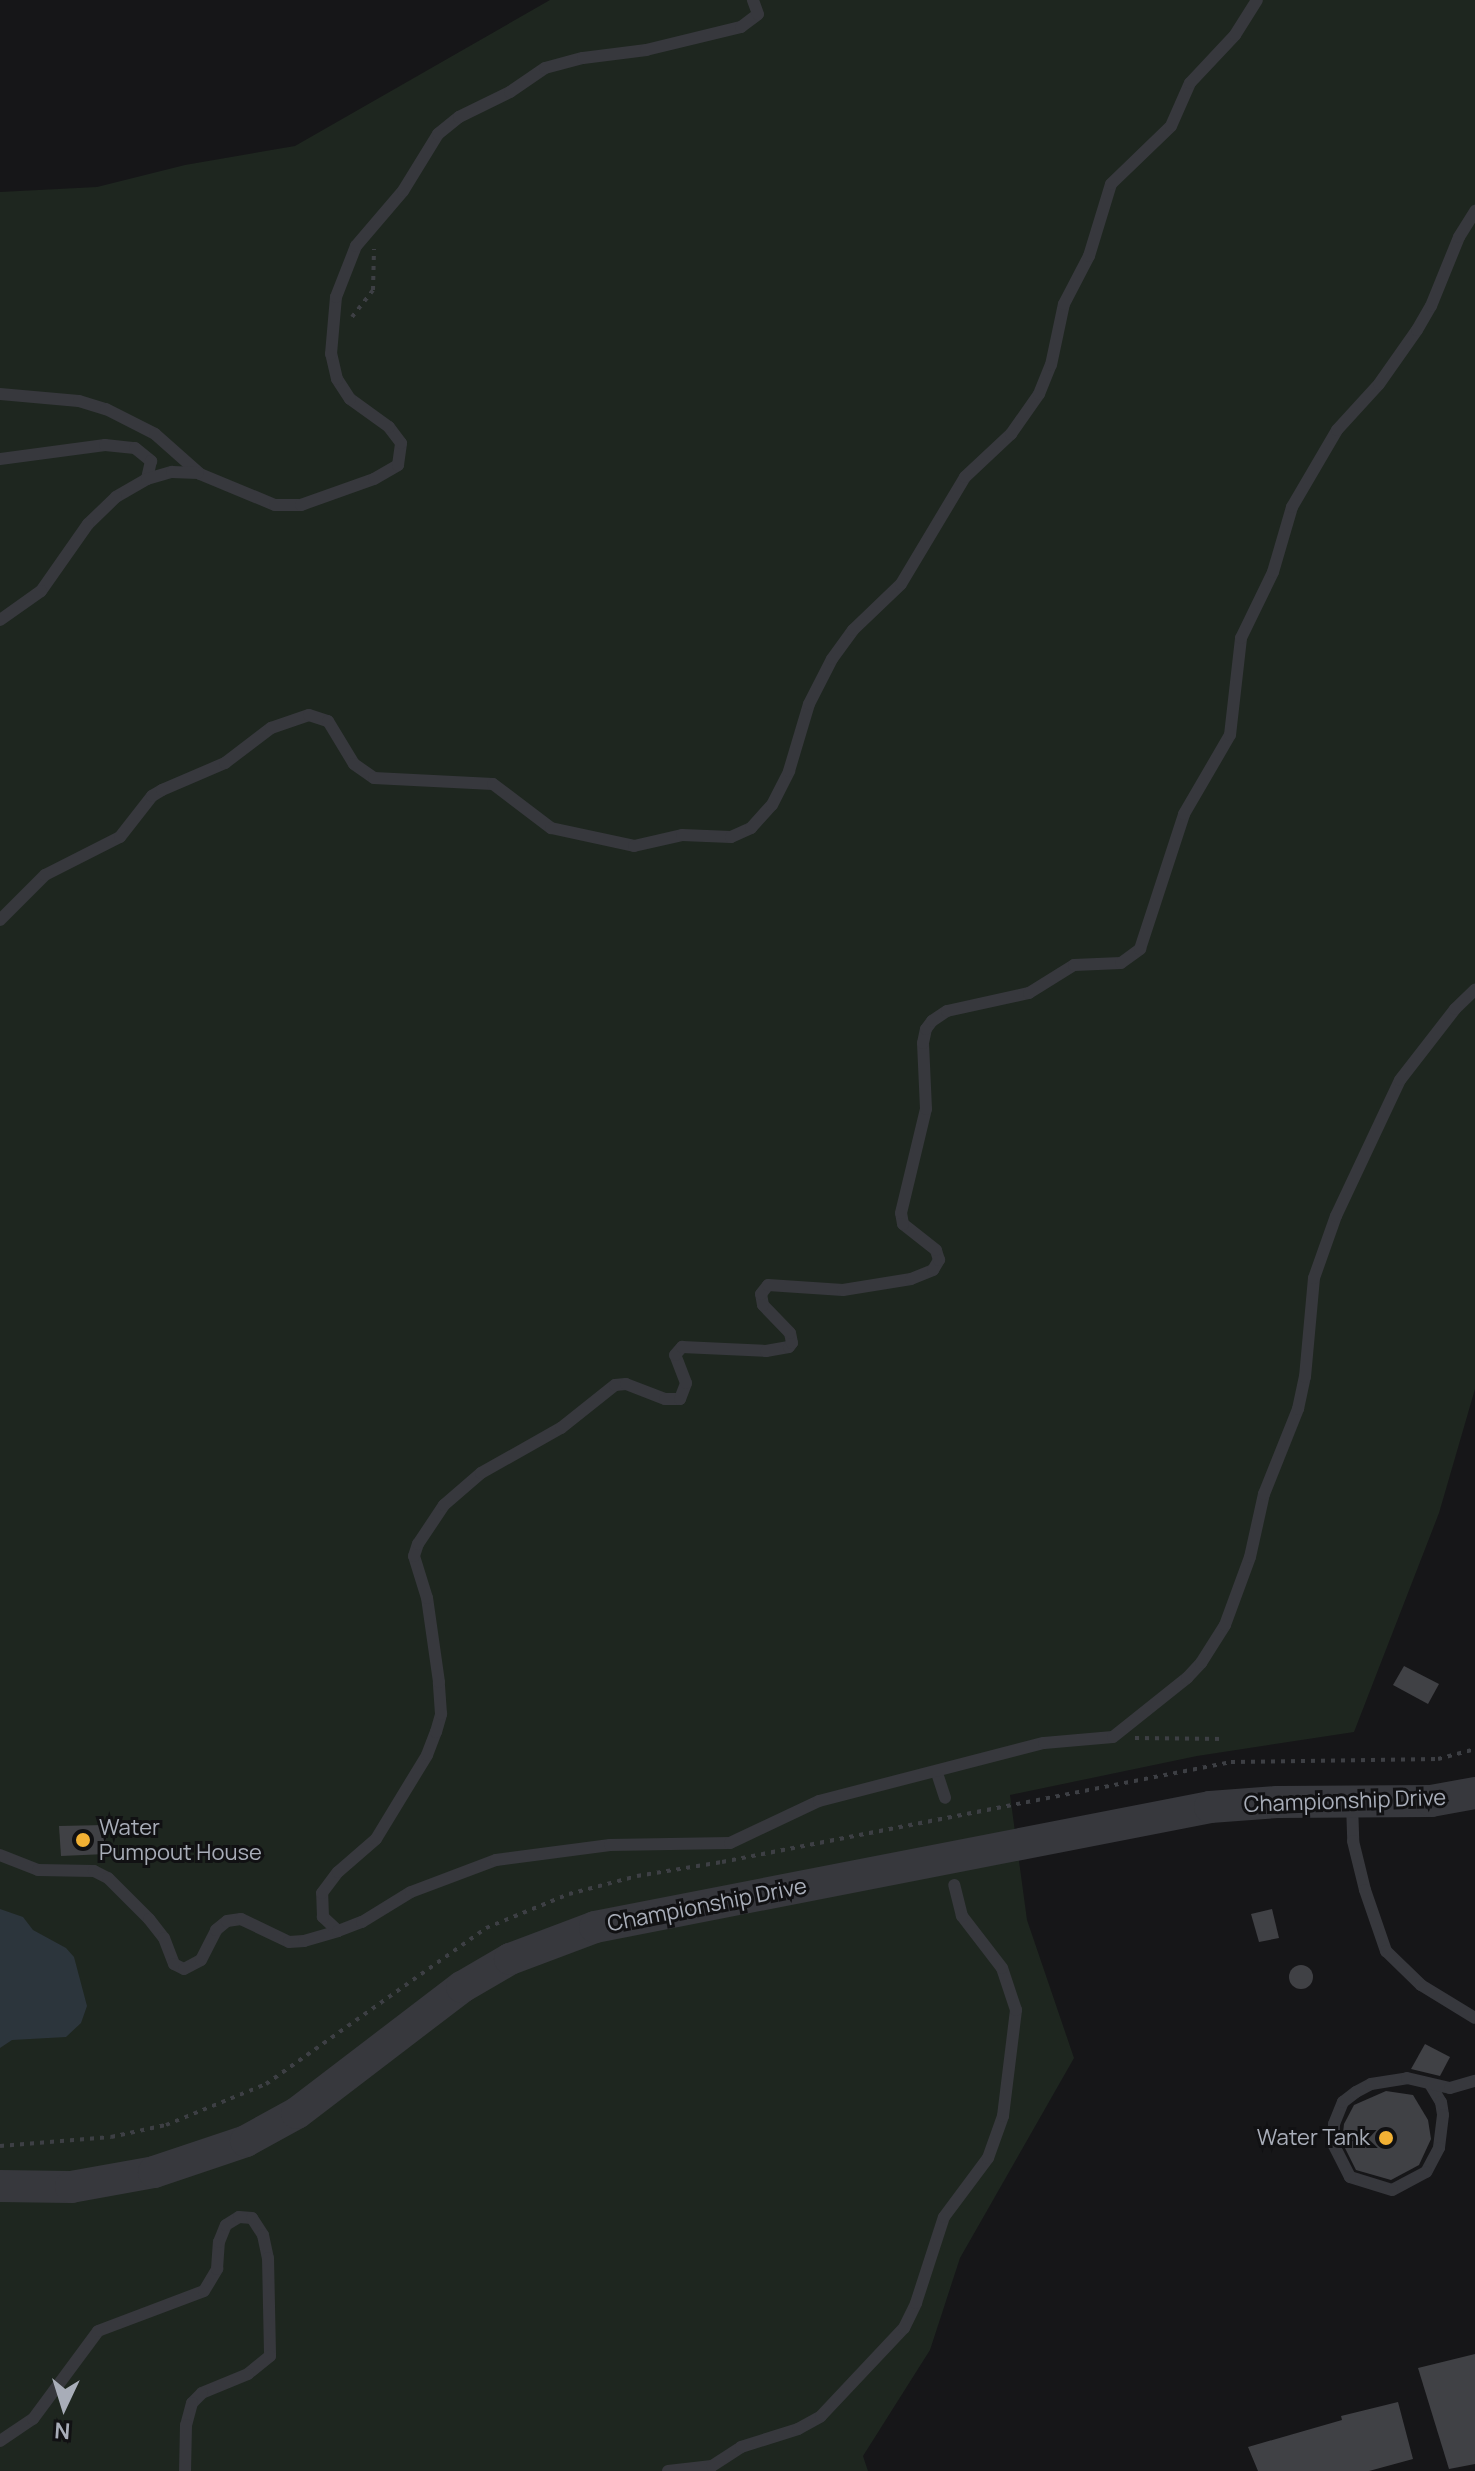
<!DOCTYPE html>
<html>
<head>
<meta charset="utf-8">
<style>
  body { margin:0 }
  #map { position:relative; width:1475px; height:2471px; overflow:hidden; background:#161618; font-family:Manrope,sans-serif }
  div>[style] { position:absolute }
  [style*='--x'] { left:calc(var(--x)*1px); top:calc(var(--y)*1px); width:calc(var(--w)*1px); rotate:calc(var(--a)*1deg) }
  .green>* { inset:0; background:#1e261f }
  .water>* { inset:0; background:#2c353c }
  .building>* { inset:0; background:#404145 }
  .round { border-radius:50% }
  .path>* { height:4px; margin-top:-2px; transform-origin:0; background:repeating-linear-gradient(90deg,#3d3f44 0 4px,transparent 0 10px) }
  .service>* { height:12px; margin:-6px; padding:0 6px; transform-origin:6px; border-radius:6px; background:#37383d }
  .tertiary>* { height:32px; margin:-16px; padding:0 16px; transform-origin:16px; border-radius:16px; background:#37383d }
  .dots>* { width:22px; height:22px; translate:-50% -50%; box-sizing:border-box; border:4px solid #111113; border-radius:50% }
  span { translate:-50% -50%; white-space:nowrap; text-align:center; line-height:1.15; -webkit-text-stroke:6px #111113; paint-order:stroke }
  .street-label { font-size:22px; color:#a8adb8 }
  .poi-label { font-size:22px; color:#a8adb8 }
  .left { translate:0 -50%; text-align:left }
  .right { translate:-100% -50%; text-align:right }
  .north { position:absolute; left:24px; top:2367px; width:80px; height:80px; -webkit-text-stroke:6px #111113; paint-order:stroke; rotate:184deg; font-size:22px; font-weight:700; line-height:32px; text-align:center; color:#a8adb8 }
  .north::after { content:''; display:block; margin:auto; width:28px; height:36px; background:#a8adb8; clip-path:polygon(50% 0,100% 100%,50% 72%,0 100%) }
</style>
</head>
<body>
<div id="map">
  <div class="green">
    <i style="clip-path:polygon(550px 0,1475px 0,1475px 1389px,1439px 1513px,1354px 1732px,1197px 1756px,1010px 1795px,1027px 1920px,1074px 2058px,960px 2258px,930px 2350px,863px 2456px,868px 2471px,0 2471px,0 192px,97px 187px,185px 165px,295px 146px)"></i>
  </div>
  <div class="water">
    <i style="clip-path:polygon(0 1909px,23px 1917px,33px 1930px,66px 1948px,74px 1957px,87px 2006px,81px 2023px,66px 2037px,12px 2040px,0 2048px)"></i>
  </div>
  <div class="building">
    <i style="clip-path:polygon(1404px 1666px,1439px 1684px,1428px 1704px,1393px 1685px)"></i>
    <i style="clip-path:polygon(105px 1825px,106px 1854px,61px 1856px,59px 1826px)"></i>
    <i style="clip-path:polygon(1272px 1909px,1279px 1938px,1259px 1942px,1251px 1914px)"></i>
    <i class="round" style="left:1289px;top:1965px;width:24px;height:24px"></i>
    <i style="clip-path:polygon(1425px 2044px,1450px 2057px,1440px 2076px,1411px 2069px)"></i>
    <i style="clip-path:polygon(1386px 2091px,1413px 2095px,1428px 2120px,1431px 2139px,1419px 2165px,1391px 2180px,1356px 2170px,1342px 2142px,1344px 2124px,1354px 2105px)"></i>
    <i style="clip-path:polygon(1475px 2354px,1475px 2464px,1449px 2469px,1418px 2368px)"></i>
    <i style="clip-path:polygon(1398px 2402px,1413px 2459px,1369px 2471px,1258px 2471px,1248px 2447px,1342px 2420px,1341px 2416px)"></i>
  </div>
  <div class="path">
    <i style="--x:352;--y:317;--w:34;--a:-52"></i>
    <i style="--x:373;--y:290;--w:41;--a:-88.6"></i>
    <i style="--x:1135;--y:1738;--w:90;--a:0.6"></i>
    <i style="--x:0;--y:2146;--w:111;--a:-4.6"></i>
    <i style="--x:111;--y:2137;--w:56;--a:-12.3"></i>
    <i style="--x:166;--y:2125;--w:108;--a:-22.3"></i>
    <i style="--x:266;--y:2084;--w:270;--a:-35.3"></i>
    <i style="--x:486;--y:1928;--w:90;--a:-22.3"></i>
    <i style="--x:569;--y:1894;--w:70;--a:-14.8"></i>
    <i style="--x:637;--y:1876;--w:86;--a:-9.4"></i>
    <i style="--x:722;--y:1862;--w:519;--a:-11.11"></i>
    <i style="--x:1231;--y:1762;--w:207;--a:-0.8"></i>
    <i style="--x:1438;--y:1759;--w:38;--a:-15"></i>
  </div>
  <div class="service">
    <i style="--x:0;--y:394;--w:79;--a:5.1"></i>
    <i style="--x:79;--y:401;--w:28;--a:17"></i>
    <i style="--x:106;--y:409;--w:55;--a:27"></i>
    <i style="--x:155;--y:434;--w:60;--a:41.6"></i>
    <i style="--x:200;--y:474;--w:81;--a:22.5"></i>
    <i style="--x:275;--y:505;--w:26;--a:0"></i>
    <i style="--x:301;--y:505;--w:77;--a:-19.6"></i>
    <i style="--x:374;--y:479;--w:28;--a:-30"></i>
    <i style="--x:398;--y:465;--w:22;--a:-82"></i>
    <i style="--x:401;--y:443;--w:20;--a:-127"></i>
    <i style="--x:389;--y:427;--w:48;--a:-144.3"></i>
    <i style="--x:350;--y:399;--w:24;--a:-123"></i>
    <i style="--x:337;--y:379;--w:26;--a:-103"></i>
    <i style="--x:331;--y:354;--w:57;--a:-85"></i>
    <i style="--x:336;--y:297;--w:55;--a:-68.6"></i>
    <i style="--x:356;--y:246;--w:72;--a:-49.5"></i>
    <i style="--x:403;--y:191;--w:67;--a:-58.4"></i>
    <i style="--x:438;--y:134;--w:27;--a:-39"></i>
    <i style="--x:459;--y:117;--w:57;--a:-26.1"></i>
    <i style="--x:510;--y:92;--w:42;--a:-34.4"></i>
    <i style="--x:545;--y:68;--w:39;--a:-15"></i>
    <i style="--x:583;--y:58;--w:64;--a:-7.2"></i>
    <i style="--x:646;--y:50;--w:98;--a:-13.6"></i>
    <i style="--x:741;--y:27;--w:21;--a:-37"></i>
    <i style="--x:758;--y:14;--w:15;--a:-110"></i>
    <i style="--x:0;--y:459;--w:106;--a:-7.6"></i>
    <i style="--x:105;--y:445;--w:30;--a:6"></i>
    <i style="--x:135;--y:448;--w:21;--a:39"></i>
    <i style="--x:151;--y:461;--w:18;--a:103"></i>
    <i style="--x:147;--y:479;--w:36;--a:150"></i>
    <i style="--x:116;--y:497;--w:39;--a:136"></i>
    <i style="--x:88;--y:524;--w:82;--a:125"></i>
    <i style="--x:41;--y:591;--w:50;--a:144.7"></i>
    <i style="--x:147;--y:479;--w:26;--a:-16"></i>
    <i style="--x:172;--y:472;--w:26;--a:2"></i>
    <i style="--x:0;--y:920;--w:64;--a:-45"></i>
    <i style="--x:45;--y:875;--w:84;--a:-26.9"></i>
    <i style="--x:120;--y:837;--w:52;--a:-52"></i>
    <i style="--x:152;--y:796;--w:12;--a:-31"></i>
    <i style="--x:162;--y:790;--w:69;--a:-23.2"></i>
    <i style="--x:225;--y:763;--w:58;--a:-37.3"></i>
    <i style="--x:271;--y:728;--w:40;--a:-18.9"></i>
    <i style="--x:309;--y:715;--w:20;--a:18"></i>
    <i style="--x:328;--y:721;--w:50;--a:58.8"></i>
    <i style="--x:354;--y:764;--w:24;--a:35"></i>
    <i style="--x:374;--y:778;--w:119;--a:2.9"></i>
    <i style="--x:493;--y:784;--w:73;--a:37.2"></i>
    <i style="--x:551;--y:828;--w:85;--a:12.2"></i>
    <i style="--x:634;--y:846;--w:49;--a:-12.9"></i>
    <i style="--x:682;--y:835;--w:49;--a:2.3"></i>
    <i style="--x:731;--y:837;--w:22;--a:-24"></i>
    <i style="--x:751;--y:828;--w:31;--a:-48"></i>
    <i style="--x:772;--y:805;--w:38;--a:-63"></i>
    <i style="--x:789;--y:771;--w:70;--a:-73.4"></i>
    <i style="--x:809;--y:704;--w:51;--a:-62.9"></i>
    <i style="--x:832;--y:659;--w:36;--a:-54"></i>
    <i style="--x:853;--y:630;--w:66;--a:-43.8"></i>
    <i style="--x:901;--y:584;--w:125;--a:-59.1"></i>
    <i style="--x:965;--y:477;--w:63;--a:-43.1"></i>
    <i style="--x:1011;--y:434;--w:49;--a:-55"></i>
    <i style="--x:1039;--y:394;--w:31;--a:-68"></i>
    <i style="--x:1051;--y:365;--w:62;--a:-78"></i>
    <i style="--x:1064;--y:304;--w:54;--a:-62.5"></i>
    <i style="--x:1089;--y:256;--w:75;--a:-73"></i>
    <i style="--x:1111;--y:184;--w:83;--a:-44"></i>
    <i style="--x:1171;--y:126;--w:47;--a:-66.2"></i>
    <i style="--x:1190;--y:83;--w:66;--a:-46.8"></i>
    <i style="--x:1235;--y:35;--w:41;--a:-57.8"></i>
    <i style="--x:937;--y:1773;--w:26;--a:72"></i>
    <i style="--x:1352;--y:1804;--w:37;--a:88"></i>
    <i style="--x:1353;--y:1841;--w:50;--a:76.2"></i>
    <i style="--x:1365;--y:1890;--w:65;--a:71"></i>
    <i style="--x:1386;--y:1951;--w:49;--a:44.2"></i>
    <i style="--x:1421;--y:1985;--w:63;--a:31.4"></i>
    <i style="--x:0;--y:1855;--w:41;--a:21.5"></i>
    <i style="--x:38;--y:1870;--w:56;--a:1"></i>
    <i style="--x:94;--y:1871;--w:16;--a:27"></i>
    <i style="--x:108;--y:1878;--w:58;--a:45"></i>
    <i style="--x:149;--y:1919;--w:24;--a:52"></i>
    <i style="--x:164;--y:1938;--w:28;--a:69"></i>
    <i style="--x:174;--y:1964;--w:11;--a:27"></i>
    <i style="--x:184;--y:1969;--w:19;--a:-28"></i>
    <i style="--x:201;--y:1960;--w:34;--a:-63"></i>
    <i style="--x:216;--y:1930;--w:14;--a:-39"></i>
    <i style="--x:227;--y:1921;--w:14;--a:-8"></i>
    <i style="--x:241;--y:1919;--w:53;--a:25.6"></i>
    <i style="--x:289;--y:1942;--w:15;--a:-4"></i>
    <i style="--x:304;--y:1941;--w:35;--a:-16"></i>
    <i style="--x:338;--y:1931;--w:21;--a:-137"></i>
    <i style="--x:323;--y:1917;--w:24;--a:-92"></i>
    <i style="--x:322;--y:1893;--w:26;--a:-53"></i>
    <i style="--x:338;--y:1872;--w:50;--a:-41"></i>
    <i style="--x:376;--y:1839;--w:98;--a:-58.7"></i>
    <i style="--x:427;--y:1755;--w:25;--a:-69"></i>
    <i style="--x:436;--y:1732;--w:19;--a:-74"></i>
    <i style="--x:441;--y:1714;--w:32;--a:-94"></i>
    <i style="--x:439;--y:1682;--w:85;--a:-98.1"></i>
    <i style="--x:427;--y:1598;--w:44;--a:-107.2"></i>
    <i style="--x:414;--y:1556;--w:13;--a:-72"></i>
    <i style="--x:418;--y:1544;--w:47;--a:-56.3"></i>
    <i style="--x:444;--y:1505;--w:49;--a:-40.9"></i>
    <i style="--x:481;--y:1473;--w:92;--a:-29.4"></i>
    <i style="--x:561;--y:1428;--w:69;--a:-38.5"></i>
    <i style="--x:615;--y:1385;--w:11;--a:-5"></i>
    <i style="--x:626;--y:1384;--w:42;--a:21"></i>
    <i style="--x:665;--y:1399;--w:15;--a:0"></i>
    <i style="--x:680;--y:1399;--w:17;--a:-69"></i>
    <i style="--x:686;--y:1383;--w:30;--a:-111"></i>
    <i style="--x:675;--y:1355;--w:11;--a:-49"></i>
    <i style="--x:682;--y:1347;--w:84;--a:2.7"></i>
    <i style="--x:766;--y:1351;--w:23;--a:-10"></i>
    <i style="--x:789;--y:1347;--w:5;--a:-53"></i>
    <i style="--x:792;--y:1343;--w:10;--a:-101"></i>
    <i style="--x:790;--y:1333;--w:39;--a:-134"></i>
    <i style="--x:763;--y:1305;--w:11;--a:-100"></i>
    <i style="--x:761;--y:1294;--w:11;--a:-52"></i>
    <i style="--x:768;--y:1285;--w:75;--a:3.8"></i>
    <i style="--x:843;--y:1290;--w:69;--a:-9.2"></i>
    <i style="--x:911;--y:1279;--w:24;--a:-22"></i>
    <i style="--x:933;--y:1270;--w:12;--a:-59"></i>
    <i style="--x:939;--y:1260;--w:10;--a:-107"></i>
    <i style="--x:936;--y:1250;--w:42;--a:-141.8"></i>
    <i style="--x:903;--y:1224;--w:11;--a:-100"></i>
    <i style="--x:901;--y:1213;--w:107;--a:-76.5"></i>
    <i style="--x:926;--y:1109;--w:66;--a:-92.6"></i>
    <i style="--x:923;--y:1043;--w:14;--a:-78"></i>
    <i style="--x:926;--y:1029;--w:10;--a:-53"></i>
    <i style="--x:932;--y:1021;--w:18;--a:-34"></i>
    <i style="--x:947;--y:1011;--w:84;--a:-12.4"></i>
    <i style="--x:1029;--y:993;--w:53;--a:-31.9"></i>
    <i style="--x:1074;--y:965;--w:47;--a:-2.4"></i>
    <i style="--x:1121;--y:963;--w:24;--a:-36"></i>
    <i style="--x:1140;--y:949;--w:142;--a:-71.9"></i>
    <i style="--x:1184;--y:814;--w:91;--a:-59.8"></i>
    <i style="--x:1230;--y:735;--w:98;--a:-83.5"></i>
    <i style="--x:1241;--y:638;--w:73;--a:-64.1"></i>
    <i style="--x:1273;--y:572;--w:68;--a:-73.7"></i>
    <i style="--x:1292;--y:507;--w:89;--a:-59.7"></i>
    <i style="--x:1337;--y:430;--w:62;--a:-47.6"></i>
    <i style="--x:1379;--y:384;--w:66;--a:-54.9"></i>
    <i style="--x:1417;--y:330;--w:28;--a:-60"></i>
    <i style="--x:1431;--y:306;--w:74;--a:-67.9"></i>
    <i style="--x:1459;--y:237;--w:31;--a:-58"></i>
    <i style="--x:338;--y:1931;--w:26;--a:-21"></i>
    <i style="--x:362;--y:1922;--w:57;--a:-31.5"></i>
    <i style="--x:411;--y:1892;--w:91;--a:-20.6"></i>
    <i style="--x:496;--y:1860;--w:115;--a:-7.5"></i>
    <i style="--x:610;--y:1845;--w:120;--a:-1"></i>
    <i style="--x:730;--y:1843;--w:98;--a:-25.3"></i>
    <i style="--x:819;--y:1801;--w:232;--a:-14.5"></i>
    <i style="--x:1044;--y:1743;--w:69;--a:-5"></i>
    <i style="--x:1113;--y:1737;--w:95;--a:-38.6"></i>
    <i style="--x:1187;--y:1678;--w:21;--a:-47"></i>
    <i style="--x:1201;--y:1663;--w:45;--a:-57.7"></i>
    <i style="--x:1225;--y:1625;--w:72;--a:-69.8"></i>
    <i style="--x:1250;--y:1557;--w:65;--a:-77.5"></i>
    <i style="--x:1264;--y:1494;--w:92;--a:-68.2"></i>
    <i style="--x:1298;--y:1409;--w:33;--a:-78"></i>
    <i style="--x:1305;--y:1377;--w:99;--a:-84.8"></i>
    <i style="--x:1314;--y:1278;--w:66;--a:-70.5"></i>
    <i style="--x:1336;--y:1216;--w:150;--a:-64.8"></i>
    <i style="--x:1400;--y:1080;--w:90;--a:-52.2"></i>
    <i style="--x:1455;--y:1009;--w:28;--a:-44"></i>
    <i style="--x:1430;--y:2084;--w:21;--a:59"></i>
    <i style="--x:1441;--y:2102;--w:13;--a:81"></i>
    <i style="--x:1443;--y:2115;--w:33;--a:97"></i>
    <i style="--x:1439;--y:2148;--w:27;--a:118"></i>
    <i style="--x:1426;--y:2172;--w:38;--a:152"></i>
    <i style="--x:1392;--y:2190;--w:44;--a:-162.8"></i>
    <i style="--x:1350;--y:2177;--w:37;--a:-117"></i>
    <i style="--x:1333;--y:2144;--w:20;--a:-87"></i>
    <i style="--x:1334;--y:2124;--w:24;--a:-68"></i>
    <i style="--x:1343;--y:2102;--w:16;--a:-38"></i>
    <i style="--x:1356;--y:2092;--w:17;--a:-28"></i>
    <i style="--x:1371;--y:2084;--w:36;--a:-9"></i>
    <i style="--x:1407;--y:2078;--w:44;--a:13.1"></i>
    <i style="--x:1450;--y:2088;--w:26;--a:-16"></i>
    <i style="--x:0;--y:2441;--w:40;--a:-34"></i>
    <i style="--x:33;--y:2419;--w:109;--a:-53.5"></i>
    <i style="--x:98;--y:2331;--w:113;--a:-20.7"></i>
    <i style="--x:204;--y:2291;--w:26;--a:-59"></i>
    <i style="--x:217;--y:2269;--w:27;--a:-86"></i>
    <i style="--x:219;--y:2242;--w:18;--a:-68"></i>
    <i style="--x:226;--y:2225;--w:15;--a:-32"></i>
    <i style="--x:239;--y:2217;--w:13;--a:4"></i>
    <i style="--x:252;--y:2218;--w:20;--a:57"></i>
    <i style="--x:263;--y:2235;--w:24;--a:78"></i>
    <i style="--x:268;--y:2258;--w:98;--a:88.8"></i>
    <i style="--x:270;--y:2356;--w:28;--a:141"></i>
    <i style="--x:248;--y:2374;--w:50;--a:157.6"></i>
    <i style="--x:202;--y:2393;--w:14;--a:135"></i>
    <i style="--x:192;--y:2403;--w:23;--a:105"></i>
    <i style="--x:186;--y:2425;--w:46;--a:91.2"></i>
    <i style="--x:668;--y:2471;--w:44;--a:-6.5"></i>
    <i style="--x:712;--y:2466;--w:35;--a:-33"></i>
    <i style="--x:741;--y:2447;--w:60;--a:-17.5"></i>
    <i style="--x:798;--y:2429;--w:26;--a:-29"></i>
    <i style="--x:821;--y:2416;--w:121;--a:-46.7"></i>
    <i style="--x:904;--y:2328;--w:28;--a:-64"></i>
    <i style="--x:916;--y:2303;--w:90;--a:-72"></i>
    <i style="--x:944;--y:2217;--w:74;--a:-53.3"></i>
    <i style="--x:988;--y:2158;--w:45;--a:-70.3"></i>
    <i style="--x:1003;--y:2116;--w:107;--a:-83"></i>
    <i style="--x:1016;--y:2010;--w:44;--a:-108.4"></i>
    <i style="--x:1002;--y:1968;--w:66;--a:-127.6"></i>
    <i style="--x:962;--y:1916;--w:32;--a:-104"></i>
  </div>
  <div class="tertiary">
    <i style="--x:0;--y:2186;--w:71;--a:0.8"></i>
    <i style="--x:71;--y:2187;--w:84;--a:-10.2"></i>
    <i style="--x:154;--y:2172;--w:97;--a:-18.6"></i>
    <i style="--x:246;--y:2141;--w:58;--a:-28.8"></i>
    <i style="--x:297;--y:2113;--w:208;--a:-37.4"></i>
    <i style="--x:462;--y:1987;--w:56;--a:-30.3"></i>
    <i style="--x:510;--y:1959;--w:91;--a:-20.6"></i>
    <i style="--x:595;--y:1927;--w:627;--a:-11.04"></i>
    <i style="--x:1210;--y:1807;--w:67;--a:-4.3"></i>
    <i style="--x:1277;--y:1802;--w:154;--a:-0.4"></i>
    <i style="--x:1431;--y:1801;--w:45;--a:-10.3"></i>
  </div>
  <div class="dots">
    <i style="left:83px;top:1840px;background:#f2b134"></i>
    <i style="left:1386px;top:2138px;background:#f2b134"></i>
  </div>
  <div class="street-label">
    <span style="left:1345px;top:1801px;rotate:-2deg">Championship Drive</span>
    <span style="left:707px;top:1905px;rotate:-11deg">Championship Drive</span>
  </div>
  <div class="poi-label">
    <span class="left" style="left:99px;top:1840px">Water<br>Pumpout House</span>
    <span class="right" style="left:1370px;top:2138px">Water Tank</span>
  </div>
  <div class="north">N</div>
</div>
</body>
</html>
